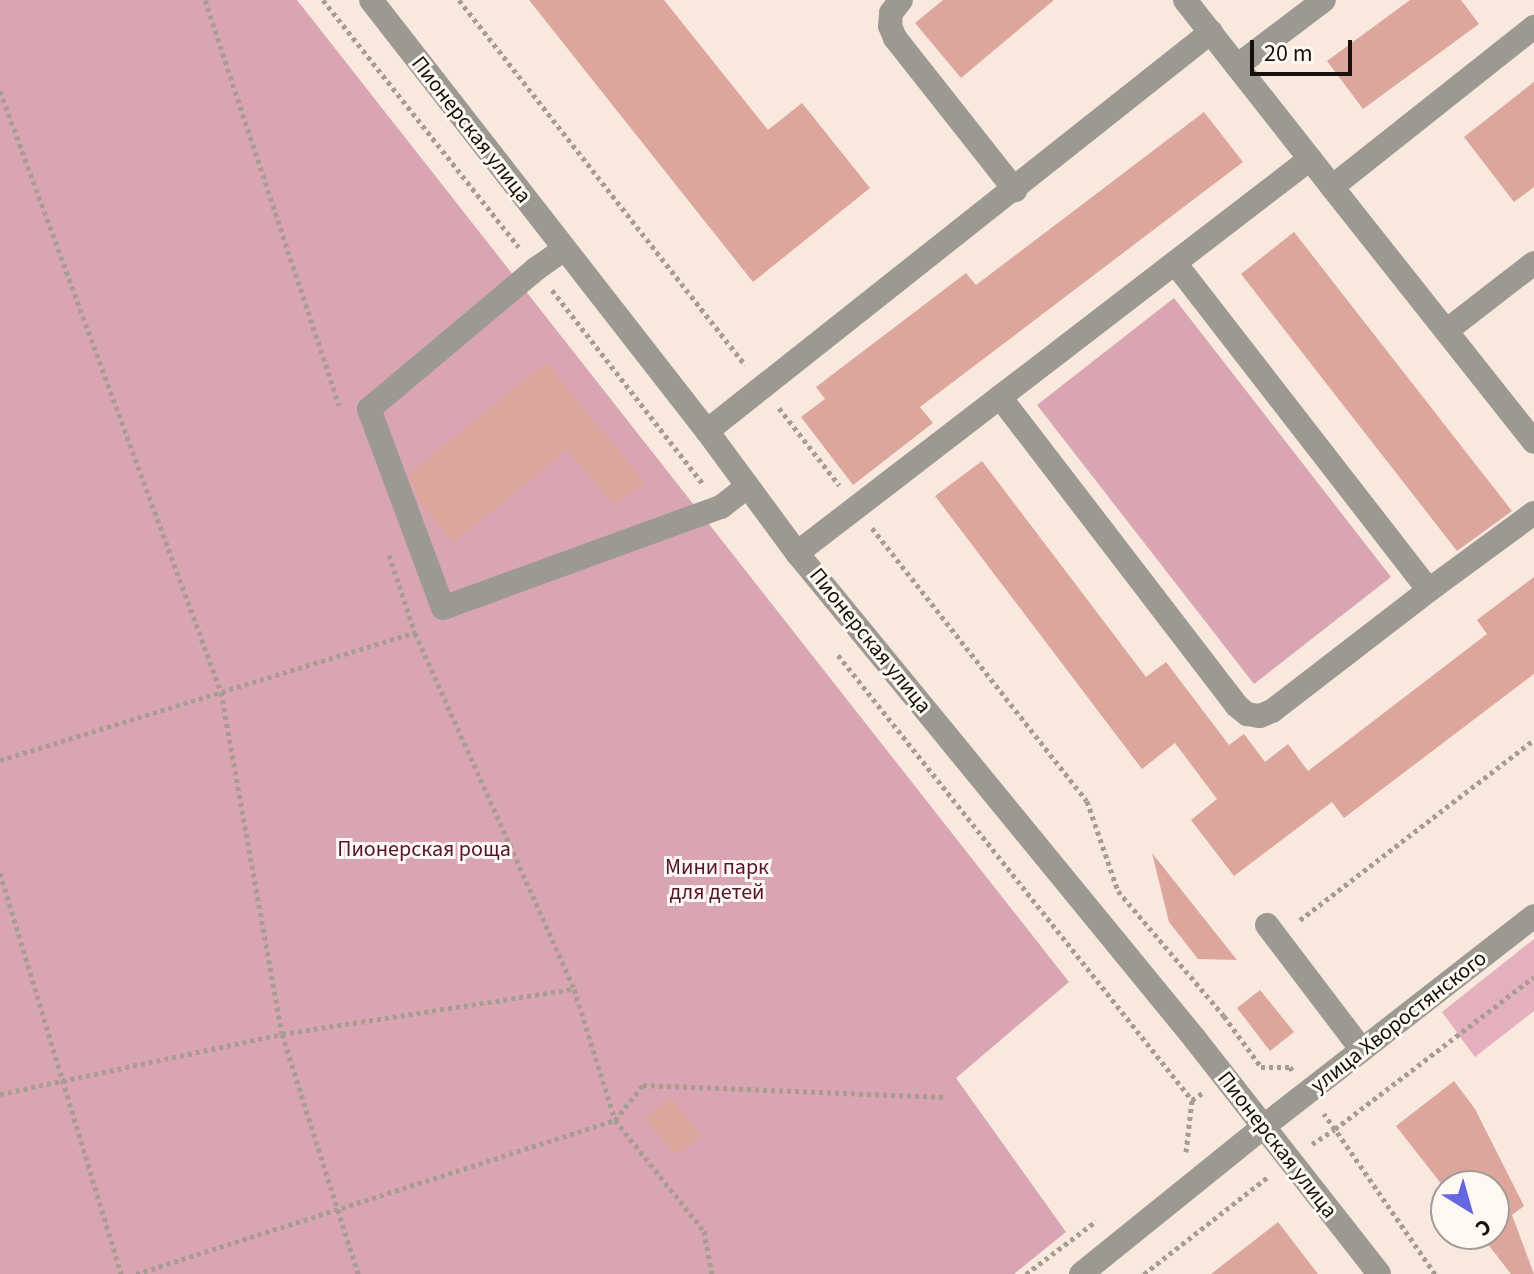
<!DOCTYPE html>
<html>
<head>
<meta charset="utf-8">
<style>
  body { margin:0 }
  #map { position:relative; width:1534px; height:1274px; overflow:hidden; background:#f8e8dd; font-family:"Source Sans 3",sans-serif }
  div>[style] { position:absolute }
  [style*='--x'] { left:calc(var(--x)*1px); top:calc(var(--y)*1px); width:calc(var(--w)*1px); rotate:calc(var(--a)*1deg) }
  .green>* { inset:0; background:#e5b0be }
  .forest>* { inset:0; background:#daa5b3 }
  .building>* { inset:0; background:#dca69d }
  .path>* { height:5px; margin-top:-2.5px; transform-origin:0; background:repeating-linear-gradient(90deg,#a79b92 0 4px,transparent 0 8px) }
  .minor>* { height:24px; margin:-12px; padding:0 12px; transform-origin:12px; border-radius:12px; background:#9c9993 }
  span { translate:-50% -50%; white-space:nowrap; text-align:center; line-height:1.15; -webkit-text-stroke:6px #fef8f3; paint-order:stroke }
  .street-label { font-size:22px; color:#16110d }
  .park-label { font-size:22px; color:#54152d }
  .north { position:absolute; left:1430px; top:1170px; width:80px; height:80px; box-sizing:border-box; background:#fef8f3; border:2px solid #a19c97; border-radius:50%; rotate:143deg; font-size:22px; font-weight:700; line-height:32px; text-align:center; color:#16110d }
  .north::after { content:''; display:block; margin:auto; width:28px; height:36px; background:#6567e0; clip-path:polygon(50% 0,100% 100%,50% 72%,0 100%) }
  .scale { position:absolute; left:1250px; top:40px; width:102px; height:36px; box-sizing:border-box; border:4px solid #16110d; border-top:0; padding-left:10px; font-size:24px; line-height:28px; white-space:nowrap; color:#16110d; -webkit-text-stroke:6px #fef8f3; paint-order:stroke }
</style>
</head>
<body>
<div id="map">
  <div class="green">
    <i style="clip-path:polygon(1534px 939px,1534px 1011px,1475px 1057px,1442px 1012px)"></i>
  </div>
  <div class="forest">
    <i style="clip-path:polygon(0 0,297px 0,1069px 982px,956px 1078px,1066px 1232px,1014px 1274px,0 1274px)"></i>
    <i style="clip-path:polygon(1174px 298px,1391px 577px,1254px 684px,1037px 405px)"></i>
  </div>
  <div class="building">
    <i style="clip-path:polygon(529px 0,664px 0,768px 130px,802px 103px,870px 188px,753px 282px)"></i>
    <i style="clip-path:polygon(943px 0,1054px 0,961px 78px,915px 23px)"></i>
    <i style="clip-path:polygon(1410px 0,1461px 0,1479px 24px,1363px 109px,1327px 61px)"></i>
    <i style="clip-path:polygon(1534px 82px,1534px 187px,1514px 202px,1464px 137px)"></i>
    <i style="clip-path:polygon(1204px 112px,1243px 162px,920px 407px,933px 423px,853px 485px,801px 417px,825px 399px,816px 387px,966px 273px,976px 285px)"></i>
    <i style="clip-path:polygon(1294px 232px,1512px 511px,1457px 551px,1241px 274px)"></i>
    <i style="clip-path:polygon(546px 362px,645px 483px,613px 504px,567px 450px,453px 543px,420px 503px,409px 474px)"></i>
    <i style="clip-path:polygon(982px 461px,1146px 677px,1166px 662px,1229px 745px,1244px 734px,1265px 762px,1288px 744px,1308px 771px,1487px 634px,1477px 620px,1534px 577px,1534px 674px,1344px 818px,1332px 802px,1234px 876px,1191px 820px,1217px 799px,1175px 743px,1142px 769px,935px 496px)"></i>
    <i style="clip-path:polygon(1152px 853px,1237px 960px,1198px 959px,1169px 922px)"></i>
    <i style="clip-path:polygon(1260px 990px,1294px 1032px,1270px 1051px,1237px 1008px)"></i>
    <i style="clip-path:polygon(1454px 1081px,1475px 1109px,1524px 1206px,1512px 1215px,1534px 1274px,1511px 1274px,1480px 1234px,1494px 1234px,1494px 1186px,1446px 1186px,1446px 1190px,1396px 1126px)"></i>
    <i style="clip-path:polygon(670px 1098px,702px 1135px,677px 1156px,645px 1119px)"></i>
    <i style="clip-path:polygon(1278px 1222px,1318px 1274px,1211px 1274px)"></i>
  </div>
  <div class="path">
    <i style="--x:205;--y:0;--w:427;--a:71.7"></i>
    <i style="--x:323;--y:0;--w:315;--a:51.6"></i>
    <i style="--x:459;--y:0;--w:464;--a:51.9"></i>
    <i style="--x:0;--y:91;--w:640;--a:69.81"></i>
    <i style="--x:221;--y:692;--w:347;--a:79.9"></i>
    <i style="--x:282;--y:1034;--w:252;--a:72.4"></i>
    <i style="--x:552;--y:290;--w:246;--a:52.1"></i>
    <i style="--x:779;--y:408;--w:98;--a:52.1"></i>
    <i style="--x:872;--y:528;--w:347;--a:51.8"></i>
    <i style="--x:1087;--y:801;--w:95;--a:71"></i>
    <i style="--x:1118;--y:891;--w:164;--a:49.7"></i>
    <i style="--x:1224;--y:1016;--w:63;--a:54"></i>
    <i style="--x:1261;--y:1067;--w:29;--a:0"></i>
    <i style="--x:1290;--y:1067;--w:4;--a:56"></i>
    <i style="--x:389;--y:555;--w:82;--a:71.6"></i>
    <i style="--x:415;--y:633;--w:390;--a:65.9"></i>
    <i style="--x:574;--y:989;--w:137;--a:72.6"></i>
    <i style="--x:615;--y:1120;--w:142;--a:51.3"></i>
    <i style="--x:704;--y:1231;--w:44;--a:79.5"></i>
    <i style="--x:838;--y:655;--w:569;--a:51.5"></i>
    <i style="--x:0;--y:760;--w:435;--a:-17.1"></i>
    <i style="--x:0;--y:873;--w:419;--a:73.2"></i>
    <i style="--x:1300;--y:920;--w:295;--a:-37.6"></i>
    <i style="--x:0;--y:1094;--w:288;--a:-12"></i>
    <i style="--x:282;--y:1034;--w:295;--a:-8.8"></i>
    <i style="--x:1312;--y:1144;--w:27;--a:-33"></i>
    <i style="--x:1335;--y:1129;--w:19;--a:-126"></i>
    <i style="--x:1186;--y:1152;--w:52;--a:-83.4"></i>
    <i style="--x:1192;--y:1100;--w:14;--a:-34"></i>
    <i style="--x:136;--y:1274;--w:503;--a:-17.82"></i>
    <i style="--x:615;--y:1120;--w:45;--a:-51.3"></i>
    <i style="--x:643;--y:1085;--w:301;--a:2.3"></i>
    <i style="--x:1026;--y:1274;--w:88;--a:-37.1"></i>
    <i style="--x:1144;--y:1274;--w:159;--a:-38.1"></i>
    <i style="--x:1435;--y:1274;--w:176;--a:-124.6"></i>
    <i style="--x:1335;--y:1129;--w:250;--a:-37.4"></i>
  </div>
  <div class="minor">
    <i style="--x:371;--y:0;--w:546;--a:52.06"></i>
    <i style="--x:707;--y:431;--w:152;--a:53.6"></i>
    <i style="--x:797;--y:553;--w:628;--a:50.68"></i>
    <i style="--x:1195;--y:1039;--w:298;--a:51.9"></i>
    <i style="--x:901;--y:0;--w:16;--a:128"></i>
    <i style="--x:891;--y:13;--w:13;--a:94"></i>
    <i style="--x:890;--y:26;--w:13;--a:67"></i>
    <i style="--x:895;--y:38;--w:194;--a:51.7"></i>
    <i style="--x:1185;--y:0;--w:238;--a:51.8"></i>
    <i style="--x:1332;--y:187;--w:258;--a:-38.4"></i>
    <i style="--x:1237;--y:66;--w:109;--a:-37.2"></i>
    <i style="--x:1332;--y:187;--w:325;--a:51.6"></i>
    <i style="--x:563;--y:250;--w:33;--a:145"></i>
    <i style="--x:536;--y:269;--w:218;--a:140"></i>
    <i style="--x:369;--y:409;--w:212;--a:69.6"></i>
    <i style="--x:443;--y:608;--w:296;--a:-20"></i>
    <i style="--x:721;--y:507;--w:33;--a:-38"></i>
    <i style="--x:1175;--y:263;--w:414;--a:52.2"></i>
    <i style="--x:1429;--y:590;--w:130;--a:-36.3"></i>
    <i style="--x:1446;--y:331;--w:111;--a:-37.7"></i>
    <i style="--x:1000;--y:397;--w:389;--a:52.5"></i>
    <i style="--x:1237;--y:706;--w:13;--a:39"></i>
    <i style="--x:1247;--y:714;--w:13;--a:9"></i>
    <i style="--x:1260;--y:716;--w:13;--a:-23"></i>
    <i style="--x:1272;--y:711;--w:198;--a:-37.6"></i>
    <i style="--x:707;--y:431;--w:643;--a:-38.37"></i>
    <i style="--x:797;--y:553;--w:647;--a:-37.53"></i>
    <i style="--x:1267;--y:925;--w:157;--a:52.8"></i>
    <i style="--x:1081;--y:1274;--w:234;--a:-38.9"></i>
    <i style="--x:1263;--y:1127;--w:343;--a:-37.9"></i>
  </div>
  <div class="street-label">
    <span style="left:471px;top:130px;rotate:52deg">Пионерская улица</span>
    <span style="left:870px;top:641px;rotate:51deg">Пионерская улица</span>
    <span style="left:1399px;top:1022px;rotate:-38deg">улица Хворостянского</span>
    <span style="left:1277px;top:1145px;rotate:52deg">Пионерская улица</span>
  </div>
  <div class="park-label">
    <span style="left:424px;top:850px">Пионерская роща</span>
    <span style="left:717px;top:880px">Мини парк<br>для детей</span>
  </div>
  <div class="north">С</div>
  <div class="scale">20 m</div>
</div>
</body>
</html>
